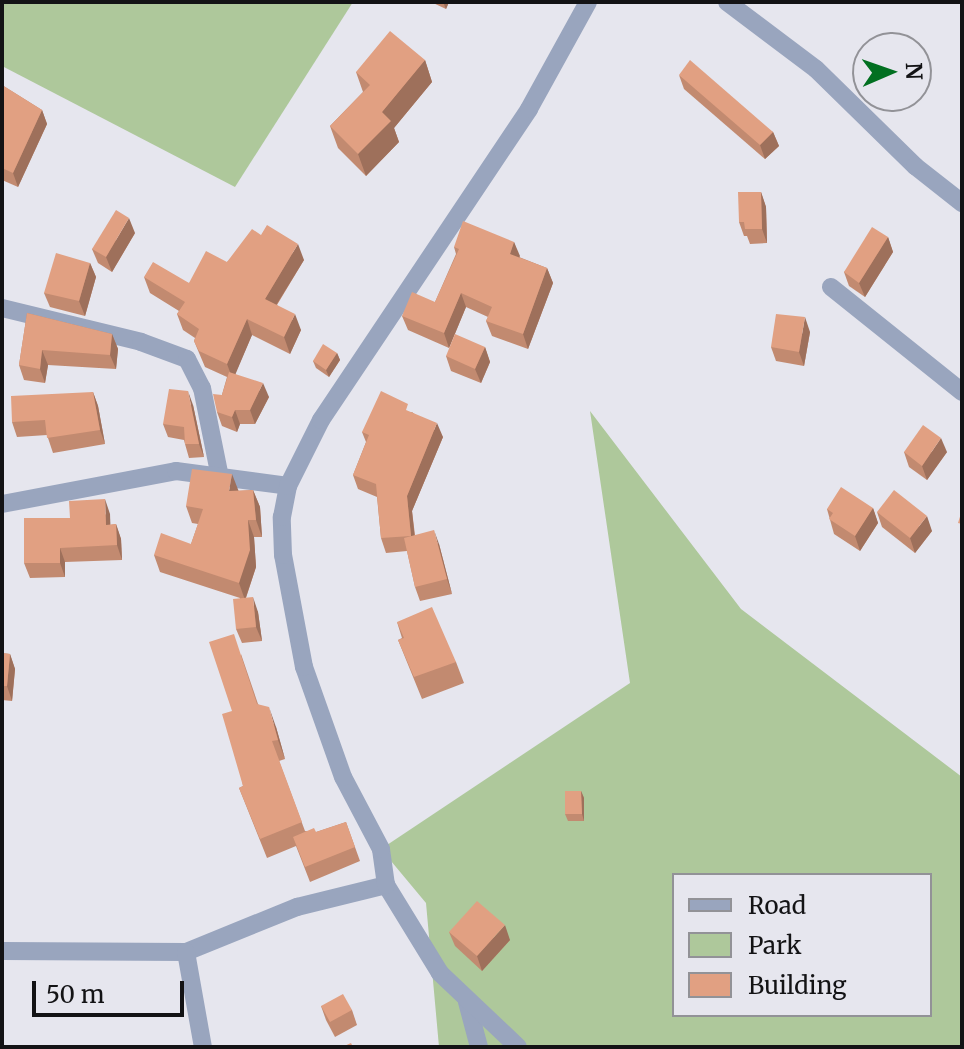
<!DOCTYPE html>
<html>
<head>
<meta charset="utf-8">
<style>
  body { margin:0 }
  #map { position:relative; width:964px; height:1049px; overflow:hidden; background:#e6e6ee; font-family:Merriweather,serif }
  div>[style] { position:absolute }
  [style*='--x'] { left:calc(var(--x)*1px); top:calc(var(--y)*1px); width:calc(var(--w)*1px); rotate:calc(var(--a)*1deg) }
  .green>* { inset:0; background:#aec89b }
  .minor>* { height:18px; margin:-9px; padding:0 9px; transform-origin:9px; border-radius:9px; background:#99a5be }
  .wall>* { inset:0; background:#c28a70 }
  .shaded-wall>* { inset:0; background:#9e705b }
  .building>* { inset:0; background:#e1a082 }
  span { translate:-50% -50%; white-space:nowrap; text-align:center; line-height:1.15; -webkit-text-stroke:7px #e6e6ee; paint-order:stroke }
  .frame { position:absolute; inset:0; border:4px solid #131315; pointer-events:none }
  .legend { position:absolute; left:672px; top:873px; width:260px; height:144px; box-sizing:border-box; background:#e6e6ee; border:2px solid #929297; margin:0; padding:10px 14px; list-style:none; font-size:24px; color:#131315 }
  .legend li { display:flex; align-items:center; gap:16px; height:40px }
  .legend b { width:40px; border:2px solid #929297 }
  .north { position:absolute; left:852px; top:32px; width:80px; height:80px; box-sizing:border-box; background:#e6e6ee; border:2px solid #929297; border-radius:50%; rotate:88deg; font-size:22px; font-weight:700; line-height:32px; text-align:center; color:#131315 }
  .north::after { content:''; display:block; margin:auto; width:28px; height:36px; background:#027021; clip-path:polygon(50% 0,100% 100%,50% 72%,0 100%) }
  .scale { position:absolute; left:32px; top:981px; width:152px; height:36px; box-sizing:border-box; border:4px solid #131315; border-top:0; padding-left:10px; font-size:24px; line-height:28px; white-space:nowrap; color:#131315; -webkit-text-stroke:6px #e6e6ee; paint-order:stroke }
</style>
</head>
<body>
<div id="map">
  <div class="green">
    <i style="clip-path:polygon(2px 2px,353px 2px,235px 187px,2px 66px)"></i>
    <i style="clip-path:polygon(evenodd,590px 411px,741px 609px,962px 777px,962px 1047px,439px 1047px,426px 903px,381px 849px,630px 683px,590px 411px,674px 875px,930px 875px,930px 1015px,674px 1015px,674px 875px)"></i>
  </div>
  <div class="minor">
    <i style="--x:727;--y:2;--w:111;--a:37"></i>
    <i style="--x:816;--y:69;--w:139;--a:44.4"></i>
    <i style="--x:915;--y:166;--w:60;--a:38.2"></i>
    <i style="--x:831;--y:287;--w:168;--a:38.7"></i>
    <i style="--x:2;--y:308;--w:143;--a:13.7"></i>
    <i style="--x:141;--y:342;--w:49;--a:20.3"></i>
    <i style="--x:187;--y:359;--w:33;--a:63"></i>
    <i style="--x:202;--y:388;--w:91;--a:78.6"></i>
    <i style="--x:2;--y:504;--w:177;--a:-10.7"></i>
    <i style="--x:176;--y:471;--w:113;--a:7.6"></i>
    <i style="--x:2;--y:951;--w:184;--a:0.3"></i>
    <i style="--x:186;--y:952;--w:120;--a:-22.1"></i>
    <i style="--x:297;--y:907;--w:92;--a:-13.9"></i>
    <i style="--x:186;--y:952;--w:97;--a:79.9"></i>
    <i style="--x:467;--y:1002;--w:47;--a:75.1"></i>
    <i style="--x:518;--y:1047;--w:108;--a:-136.5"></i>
    <i style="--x:440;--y:973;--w:103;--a:-121.5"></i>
    <i style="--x:386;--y:885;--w:36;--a:-98"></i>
    <i style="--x:381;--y:849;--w:81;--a:-117.8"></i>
    <i style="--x:343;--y:777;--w:117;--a:-109.5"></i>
    <i style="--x:304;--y:667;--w:114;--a:-100.6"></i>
    <i style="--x:283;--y:555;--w:38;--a:-92"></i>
    <i style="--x:282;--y:517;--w:32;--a:-79"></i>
    <i style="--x:288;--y:486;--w:74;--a:-63.4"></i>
    <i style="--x:321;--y:420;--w:374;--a:-56.2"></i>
    <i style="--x:529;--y:109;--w:122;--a:-61.1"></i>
  </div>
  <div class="wall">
    <i style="clip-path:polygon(431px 2px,449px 2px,446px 9px)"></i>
    <i style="clip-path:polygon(425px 60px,432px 82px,394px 128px,399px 142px,366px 176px,338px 148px,330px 126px,363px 92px,356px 72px)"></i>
    <i style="clip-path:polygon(679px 75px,773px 132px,779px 146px,765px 159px,684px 89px)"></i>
    <i style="clip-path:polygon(2px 85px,42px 110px,47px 124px,18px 187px,2px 180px)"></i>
    <i style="clip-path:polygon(761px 192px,766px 207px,767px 243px,750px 244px,747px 236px,744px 236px,739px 222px)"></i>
    <i style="clip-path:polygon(135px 233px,112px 272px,98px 263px,92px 249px)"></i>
    <i style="clip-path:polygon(261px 235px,304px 260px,277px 305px,301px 330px,290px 354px,252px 335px,235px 374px,269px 397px,255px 424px,240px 424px,237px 432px,222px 426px,217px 412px,227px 377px,205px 367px,194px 341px,195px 338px,183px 330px,177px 314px,179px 311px,150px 293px,144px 277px,189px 283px,227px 262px)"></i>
    <i style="clip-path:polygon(888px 237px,893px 252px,865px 297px,849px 286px,844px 272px)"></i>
    <i style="clip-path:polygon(514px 242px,519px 257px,547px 268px,553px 283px,528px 349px,492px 336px,486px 321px,488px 317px,466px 307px,449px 348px,408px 330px,402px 316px,435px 302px,456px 254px,454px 247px)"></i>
    <i style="clip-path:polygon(90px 263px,96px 277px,85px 316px,50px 307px,44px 293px)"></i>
    <i style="clip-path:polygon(27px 313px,112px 334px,118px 349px,116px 369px,48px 365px,45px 383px,24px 380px,19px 365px)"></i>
    <i style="clip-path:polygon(810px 332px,804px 366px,776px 361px,771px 347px)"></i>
    <i style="clip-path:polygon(485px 347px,490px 362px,481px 383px,451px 371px,446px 356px)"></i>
    <i style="clip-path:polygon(337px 353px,340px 360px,329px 377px,316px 368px,313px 361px)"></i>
    <i style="clip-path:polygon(93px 392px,98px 406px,105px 444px,53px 453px,47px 435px,17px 437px,12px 422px)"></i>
    <i style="clip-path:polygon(193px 405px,204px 457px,189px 458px,185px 444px,184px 440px,168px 437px,163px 424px)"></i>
    <i style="clip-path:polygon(412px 412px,443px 437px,412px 511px,415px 535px,439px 544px,452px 594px,420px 601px,415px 587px,407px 551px,386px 553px,381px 538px,377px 497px,358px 489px,353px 475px,366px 442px,362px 432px)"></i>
    <i style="clip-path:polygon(904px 452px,947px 452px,927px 480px,909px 467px)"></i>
    <i style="clip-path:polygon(253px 490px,260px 507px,262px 537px,254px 537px,256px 567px,246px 598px,258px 612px,262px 641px,242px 643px,236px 629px,240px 598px,160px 572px,154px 555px,191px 544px,198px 524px,192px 523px,186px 506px,238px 491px)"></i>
    <i style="clip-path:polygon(873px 508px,878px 523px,860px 551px,834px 534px,827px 509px)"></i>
    <i style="clip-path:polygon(877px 512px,932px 531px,915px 553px,882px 527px)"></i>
    <i style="clip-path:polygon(110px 514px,110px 525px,116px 524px,121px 539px,122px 560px,65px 562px,65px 577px,30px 578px,24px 563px,70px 518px)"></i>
    <i style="clip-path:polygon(397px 622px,456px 662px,464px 683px,422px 699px,398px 640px,402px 638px)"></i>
    <i style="clip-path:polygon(2px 653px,10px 654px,15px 669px,12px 701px,2px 700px)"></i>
    <i style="clip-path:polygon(241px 654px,258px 704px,276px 727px,285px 759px,279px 761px,305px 831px,316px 832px,346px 822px,360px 861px,310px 882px,296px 846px,267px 858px,239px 788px,243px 786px,232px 711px)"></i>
    <i style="clip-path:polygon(581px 791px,584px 798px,584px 821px,568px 821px,565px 814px)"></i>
    <i style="clip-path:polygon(449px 932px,510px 940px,482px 971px,455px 946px)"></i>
    <i style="clip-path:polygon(321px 1006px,352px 1010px,357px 1025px,335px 1037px,326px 1020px)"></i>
  </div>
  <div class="shaded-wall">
    <i style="clip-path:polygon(443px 2px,449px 2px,446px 9px)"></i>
    <i style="clip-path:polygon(425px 60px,432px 82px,394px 128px,399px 142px,366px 176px,358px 154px,382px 112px)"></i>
    <i style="clip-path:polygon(42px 110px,47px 124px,18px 187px,13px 173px)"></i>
    <i style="clip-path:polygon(773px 132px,779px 146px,765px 159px,760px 145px)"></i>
    <i style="clip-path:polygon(761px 192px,766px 207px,767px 243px,762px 229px)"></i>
    <i style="clip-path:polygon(129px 218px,135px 233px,112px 272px,106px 257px)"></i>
    <i style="clip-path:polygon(888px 237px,893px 252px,865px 297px,859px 283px)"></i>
    <i style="clip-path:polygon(514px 242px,520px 256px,515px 268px,510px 254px)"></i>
    <i style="clip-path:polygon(298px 244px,304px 260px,270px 315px,265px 299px)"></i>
    <i style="clip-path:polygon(90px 263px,96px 277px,85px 316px,79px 301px)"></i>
    <i style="clip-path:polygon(547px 268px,553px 283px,528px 349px,523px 334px)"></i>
    <i style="clip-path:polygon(461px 293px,466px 307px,449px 348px,444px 333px)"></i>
    <i style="clip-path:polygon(295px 314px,301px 330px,290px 354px,284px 337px)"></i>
    <i style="clip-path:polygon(805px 317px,810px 332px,804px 366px,799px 352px)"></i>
    <i style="clip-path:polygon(247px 319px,252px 335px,233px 380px,227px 364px)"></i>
    <i style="clip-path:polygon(112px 334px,118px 349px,116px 369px,110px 355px)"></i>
    <i style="clip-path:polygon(485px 347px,490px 362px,481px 383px,475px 369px)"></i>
    <i style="clip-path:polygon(42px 350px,48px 365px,45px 383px,40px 369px)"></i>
    <i style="clip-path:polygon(337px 353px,340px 360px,329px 377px,326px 370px)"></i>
    <i style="clip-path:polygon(263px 383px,269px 397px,255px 424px,250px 410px)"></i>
    <i style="clip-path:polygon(188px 391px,193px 405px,204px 457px,199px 444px)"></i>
    <i style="clip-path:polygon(93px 392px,98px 406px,105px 444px,100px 430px)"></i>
    <i style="clip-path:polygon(235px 410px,240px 424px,237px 432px,232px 417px)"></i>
    <i style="clip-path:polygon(2px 423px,2px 424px,4px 451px,2px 445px)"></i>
    <i style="clip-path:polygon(437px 423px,443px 437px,412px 511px,416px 550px,411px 536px,407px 496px)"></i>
    <i style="clip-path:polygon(941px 438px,947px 452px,927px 480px,922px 466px)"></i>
    <i style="clip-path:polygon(232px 474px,239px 492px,229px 491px)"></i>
    <i style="clip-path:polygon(253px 490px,260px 507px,262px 537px,256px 520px)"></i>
    <i style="clip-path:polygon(105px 499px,110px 514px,111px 540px,106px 525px)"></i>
    <i style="clip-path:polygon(873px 508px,878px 523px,860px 551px,855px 536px)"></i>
    <i style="clip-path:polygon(927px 516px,932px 531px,915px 553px,910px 538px)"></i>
    <i style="clip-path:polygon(248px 520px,254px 537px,256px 567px,245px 600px,239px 583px)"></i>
    <i style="clip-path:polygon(116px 524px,121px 539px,122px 560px,117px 545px)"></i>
    <i style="clip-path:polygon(434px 530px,439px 544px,452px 594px,447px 579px)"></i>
    <i style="clip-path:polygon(60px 548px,65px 562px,65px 577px,60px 563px)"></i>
    <i style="clip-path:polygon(253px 597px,258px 612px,262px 641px,256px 627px)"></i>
    <i style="clip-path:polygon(10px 654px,15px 669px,12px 701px,7px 686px)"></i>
    <i style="clip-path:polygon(269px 707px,276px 727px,285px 759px,278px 740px)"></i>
    <i style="clip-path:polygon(581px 791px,584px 798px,584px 821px,582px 814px)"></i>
    <i style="clip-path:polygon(505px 925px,510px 940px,482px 971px,477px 956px)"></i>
  </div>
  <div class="building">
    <i style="clip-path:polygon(390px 31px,425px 60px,382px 112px,391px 121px,358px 154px,330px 126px,370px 85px,356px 72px)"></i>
    <i style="clip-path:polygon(690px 60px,773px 132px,760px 145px,679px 75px)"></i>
    <i style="clip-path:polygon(2px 85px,42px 110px,13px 173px,2px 168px)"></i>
    <i style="clip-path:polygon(738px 192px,761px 192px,762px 229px,745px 229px,744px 222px,739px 222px)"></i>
    <i style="clip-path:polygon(116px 210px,129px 218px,106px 257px,92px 249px)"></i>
    <i style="clip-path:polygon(463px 221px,514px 242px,510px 254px,547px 268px,523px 334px,486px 321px,492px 307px,461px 293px,444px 333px,402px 316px,412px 292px,435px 302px,459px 249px,454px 247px)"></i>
    <i style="clip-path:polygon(267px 225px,298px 244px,265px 299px,295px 314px,284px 337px,247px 319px,227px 364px,199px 351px,194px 341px,199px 329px,177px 314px,185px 302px,144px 277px,153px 262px,189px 283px,206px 251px,227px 262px,252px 229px,261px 235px)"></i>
    <i style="clip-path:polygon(872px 227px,888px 237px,859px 283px,844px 272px)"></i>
    <i style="clip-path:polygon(56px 253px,90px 263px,79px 301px,44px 293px)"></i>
    <i style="clip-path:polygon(27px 313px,112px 334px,110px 355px,42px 350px,40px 369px,19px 365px)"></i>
    <i style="clip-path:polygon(776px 314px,805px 317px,799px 352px,771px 347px)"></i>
    <i style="clip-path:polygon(455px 334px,485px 347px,475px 369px,446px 356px)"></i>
    <i style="clip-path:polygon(323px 344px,337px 353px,326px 370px,313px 361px)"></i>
    <i style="clip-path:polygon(229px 372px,263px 383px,250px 410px,235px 410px,232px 417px,217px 412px,213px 394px,222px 395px)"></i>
    <i style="clip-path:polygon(169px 389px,188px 391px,199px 444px,185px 444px,184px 427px,163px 424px)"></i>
    <i style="clip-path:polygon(381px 391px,408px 404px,406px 410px,437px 423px,407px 496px,411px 536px,381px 538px,376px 484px,353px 475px,369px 435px,362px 432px)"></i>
    <i style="clip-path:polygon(93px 392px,100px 430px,47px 438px,45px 420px,12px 422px,11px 396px)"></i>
    <i style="clip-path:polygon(923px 425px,941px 438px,922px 466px,904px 452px)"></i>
    <i style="clip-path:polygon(192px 469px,232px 474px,229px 491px,253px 490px,256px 520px,248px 520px,250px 550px,239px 583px,154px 555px,161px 533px,191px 544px,203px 509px,186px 506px)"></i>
    <i style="clip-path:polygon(841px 487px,873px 508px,855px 536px,829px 519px,833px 513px,827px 509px)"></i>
    <i style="clip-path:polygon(894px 490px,927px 516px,910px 538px,877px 512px)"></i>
    <i style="clip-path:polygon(105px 499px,106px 525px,116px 524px,117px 545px,60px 548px,60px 563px,24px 563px,24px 518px,70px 518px,69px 501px)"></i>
    <i style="clip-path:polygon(962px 510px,962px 524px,958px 523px)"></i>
    <i style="clip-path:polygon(434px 530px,447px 579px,415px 587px,404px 538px)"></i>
    <i style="clip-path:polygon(253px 597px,256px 627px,236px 629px,233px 599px)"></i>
    <i style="clip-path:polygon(432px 607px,456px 662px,414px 677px,398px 640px,404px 638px,397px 622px)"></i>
    <i style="clip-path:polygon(234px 634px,257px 704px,269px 707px,278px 740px,272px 741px,302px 822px,260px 839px,239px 788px,243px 786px,222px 714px,232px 711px,209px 642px)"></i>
    <i style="clip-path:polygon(2px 653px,10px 654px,7px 686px,2px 686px)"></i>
    <i style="clip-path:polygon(565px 791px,581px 791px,582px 814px,565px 814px)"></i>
    <i style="clip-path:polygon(346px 822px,355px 847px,305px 867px,293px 837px,314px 828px,316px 832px)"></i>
    <i style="clip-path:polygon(477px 901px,505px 925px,477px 956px,449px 932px)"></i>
    <i style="clip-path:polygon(343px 994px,352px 1010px,330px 1022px,321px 1006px)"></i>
    <i style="clip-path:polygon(351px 1043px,353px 1047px,342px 1047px)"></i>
  </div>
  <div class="frame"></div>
  <ul class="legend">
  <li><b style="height:10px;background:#99a5be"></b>Road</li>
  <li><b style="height:22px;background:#aec89b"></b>Park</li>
  <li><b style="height:22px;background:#e1a082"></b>Building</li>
  </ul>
  <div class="north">N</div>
  <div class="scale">50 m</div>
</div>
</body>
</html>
